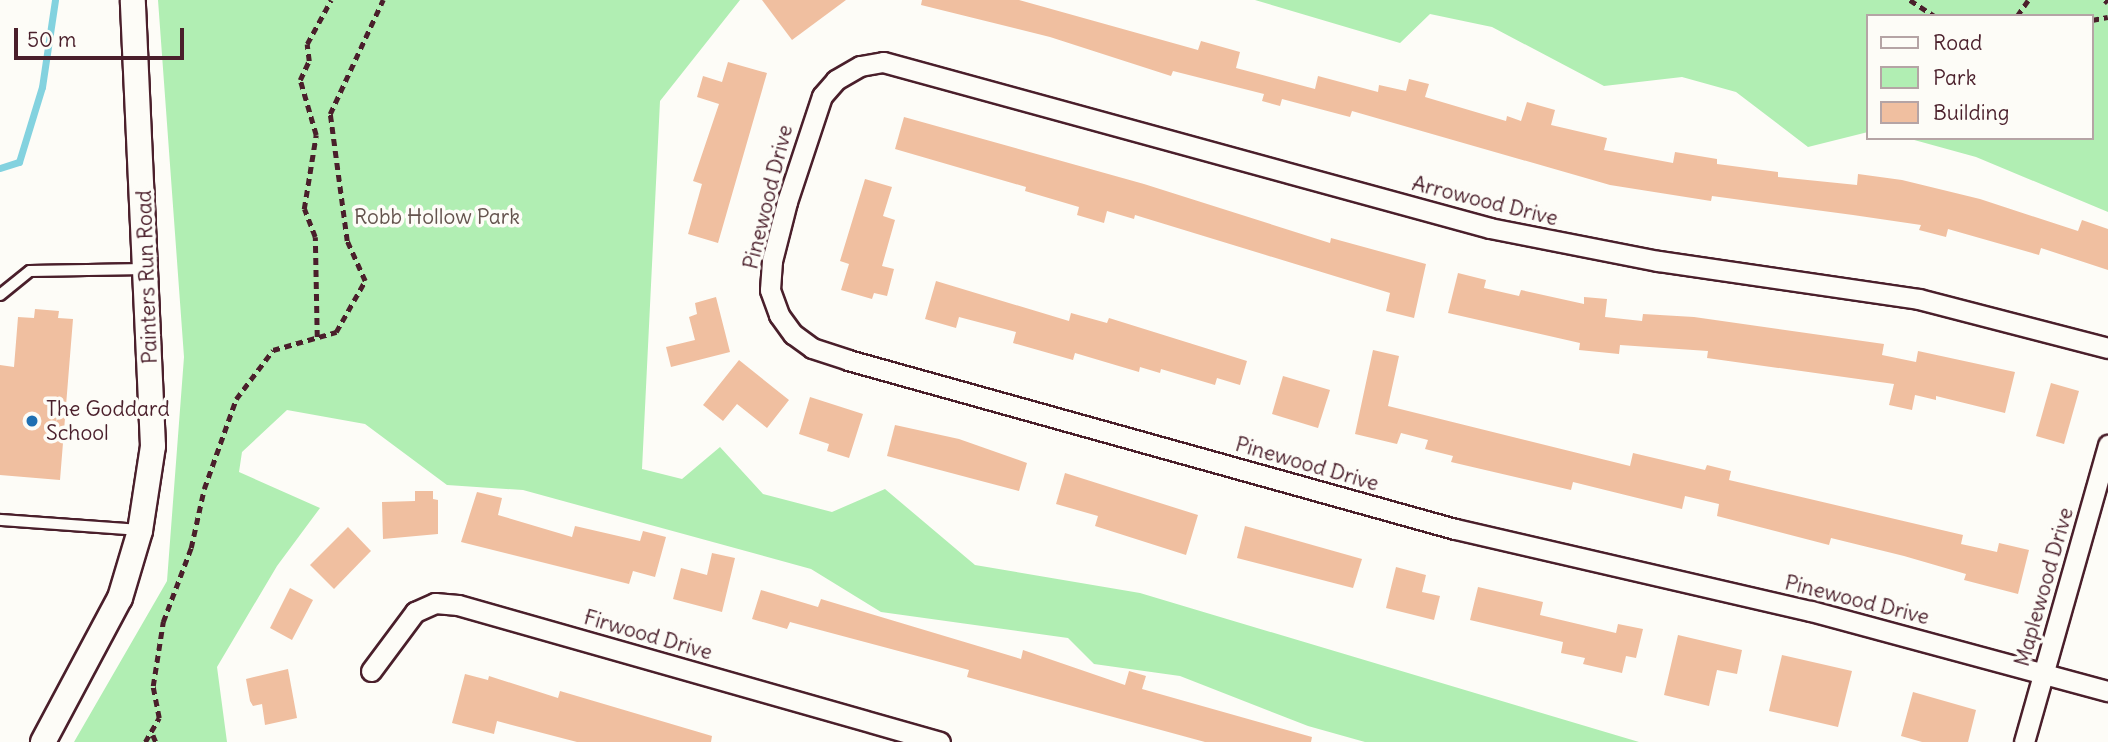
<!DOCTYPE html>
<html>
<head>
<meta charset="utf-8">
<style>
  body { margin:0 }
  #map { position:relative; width:2108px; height:742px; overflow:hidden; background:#fdfcf7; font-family:Delius,sans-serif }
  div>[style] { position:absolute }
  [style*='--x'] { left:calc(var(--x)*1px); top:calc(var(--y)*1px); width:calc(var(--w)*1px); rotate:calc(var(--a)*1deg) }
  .green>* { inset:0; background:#b1eeb3 }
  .stream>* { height:7px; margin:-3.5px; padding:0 3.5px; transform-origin:3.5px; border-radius:3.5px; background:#83d2df }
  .building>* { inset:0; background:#f0bfa0 }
  .path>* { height:4.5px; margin-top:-2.25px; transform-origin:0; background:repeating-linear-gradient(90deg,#4a1f2b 0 7px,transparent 0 12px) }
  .roads { filter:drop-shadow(2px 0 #4a1f2b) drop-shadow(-2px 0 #4a1f2b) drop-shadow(0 2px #4a1f2b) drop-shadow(0 -2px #4a1f2b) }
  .service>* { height:10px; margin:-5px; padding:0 5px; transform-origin:5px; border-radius:5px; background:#fdfcf7 }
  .minor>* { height:19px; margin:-9.5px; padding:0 9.5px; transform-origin:9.5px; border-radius:9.5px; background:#fdfcf7 }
  .tertiary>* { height:24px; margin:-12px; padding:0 12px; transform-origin:12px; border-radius:12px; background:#fdfcf7 }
  .dots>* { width:19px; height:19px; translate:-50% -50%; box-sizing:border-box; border:4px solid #fdfcf7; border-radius:50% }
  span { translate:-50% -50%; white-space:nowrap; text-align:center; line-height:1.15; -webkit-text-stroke:7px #fdfcf7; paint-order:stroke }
  .street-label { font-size:21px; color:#4a1f2b }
  .park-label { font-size:21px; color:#64534d }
  .poi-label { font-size:21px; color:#4a1f2b }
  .left { translate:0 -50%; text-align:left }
  .legend { position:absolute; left:1866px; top:14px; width:228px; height:126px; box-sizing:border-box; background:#fdfcf7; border:2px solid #b5a4a5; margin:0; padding:9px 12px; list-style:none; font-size:21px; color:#4a1f2b }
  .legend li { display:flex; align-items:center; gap:14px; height:35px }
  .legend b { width:35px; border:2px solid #b5a4a5 }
  .scale { position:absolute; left:14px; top:28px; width:170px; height:32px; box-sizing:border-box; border:4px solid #4a1f2b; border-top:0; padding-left:9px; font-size:21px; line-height:24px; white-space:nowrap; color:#4a1f2b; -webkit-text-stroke:5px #fdfcf7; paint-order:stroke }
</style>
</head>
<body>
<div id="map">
  <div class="green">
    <i style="clip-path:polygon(158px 0,740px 0,660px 101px,642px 469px,682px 479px,720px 447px,763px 494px,832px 512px,885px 489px,975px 565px,1140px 593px,1639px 742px,1365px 742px,1308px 726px,1180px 676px,1094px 664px,1068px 638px,881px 612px,811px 569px,523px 490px,447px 485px,365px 424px,287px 410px,242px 452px,239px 472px,320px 508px,277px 566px,217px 667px,227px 742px,74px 742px,167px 581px,184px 357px)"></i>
    <i style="clip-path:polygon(1255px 0,2108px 0,2108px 212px,1976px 157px,1907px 138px,2092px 138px,2092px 16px,1868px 16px,1868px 132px,1808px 147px,1736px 92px,1682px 77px,1604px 86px,1492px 27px,1430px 14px,1400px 43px)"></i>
  </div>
  <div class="stream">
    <i style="--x:0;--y:168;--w:20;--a:-18"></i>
    <i style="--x:19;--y:162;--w:78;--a:-73"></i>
    <i style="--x:42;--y:87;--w:88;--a:-81.5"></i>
  </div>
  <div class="building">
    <i style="clip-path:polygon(762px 0,846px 0,792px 40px)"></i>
    <i style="clip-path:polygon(922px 0,1019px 0,1198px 50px,1201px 41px,1240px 52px,1236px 68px,1315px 89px,1318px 76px,1378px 92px,1379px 85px,1406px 91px,1409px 79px,1429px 84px,1425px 97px,1506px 121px,1507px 116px,1521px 121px,1527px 102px,1555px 110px,1551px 125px,1607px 138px,1604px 150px,1673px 163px,1675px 152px,1717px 159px,1717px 164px,1778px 172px,1778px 177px,1857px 185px,1858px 174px,1902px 180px,1980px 199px,2078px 231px,2082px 220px,2108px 229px,2108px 270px,2041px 248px,2039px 255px,1948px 229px,1946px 237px,1919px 230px,1921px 225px,1853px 215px,1712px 196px,1711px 201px,1610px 185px,1352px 111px,1350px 117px,1282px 99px,1280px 106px,1262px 101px,1264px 94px,1173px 71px,1171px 76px,1050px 37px,921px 5px)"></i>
    <i style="clip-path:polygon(728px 62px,767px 73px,718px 243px,688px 234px,702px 184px,693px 181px,719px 104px,697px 97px,703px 76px,722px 82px)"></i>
    <i style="clip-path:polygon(904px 117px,1144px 184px,1330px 243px,1331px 238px,1426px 264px,1414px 318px,1386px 311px,1390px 293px,1135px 215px,1134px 219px,1107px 211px,1104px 223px,1077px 215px,1079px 207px,1025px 191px,1026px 187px,895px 149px)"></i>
    <i style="clip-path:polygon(865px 179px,892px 187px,883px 216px,895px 220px,882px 266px,894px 269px,887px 296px,874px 293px,872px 299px,841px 290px,849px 264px,840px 261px)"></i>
    <i style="clip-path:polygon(1458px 273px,1486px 280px,1484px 288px,1519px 296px,1521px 290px,1584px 304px,1584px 297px,1607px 299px,1605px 317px,1642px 321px,1643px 314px,1694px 317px,1884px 344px,1882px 355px,1916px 362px,1918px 351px,2015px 372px,2005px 413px,1936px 396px,1936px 400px,1915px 395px,1912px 410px,1889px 405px,1894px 384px,1707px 358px,1708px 351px,1620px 345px,1619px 354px,1579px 350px,1580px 343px,1448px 313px)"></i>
    <i style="clip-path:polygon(936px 281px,1069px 321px,1071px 313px,1107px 323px,1109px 318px,1247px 361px,1240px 385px,1217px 378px,1215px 385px,1161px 369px,1160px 373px,1140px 367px,1139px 372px,1075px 353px,1073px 360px,1013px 343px,1016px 332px,959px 317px,956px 328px,925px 319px)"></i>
    <i style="clip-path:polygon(716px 297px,730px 352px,671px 367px,666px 347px,695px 340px,689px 317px,697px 314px,695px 303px)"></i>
    <i style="clip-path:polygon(35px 309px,59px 311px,58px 318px,73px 319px,60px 480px,0 475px,0 365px,14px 367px,18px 317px,34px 318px)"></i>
    <i style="clip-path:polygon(1373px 350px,1399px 356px,1388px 406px,1630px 466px,1633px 453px,1705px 470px,1707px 465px,1731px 471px,1729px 480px,1963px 535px,1961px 544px,1997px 552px,1999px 543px,2029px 550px,2018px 594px,1964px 580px,1966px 574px,1904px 556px,1831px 538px,1829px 545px,1717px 516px,1719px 504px,1685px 496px,1682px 509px,1573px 482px,1571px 490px,1451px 462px,1453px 456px,1425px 449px,1428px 440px,1401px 433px,1397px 444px,1355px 434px)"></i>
    <i style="clip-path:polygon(739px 360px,789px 400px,767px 428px,737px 404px,723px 421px,703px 405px)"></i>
    <i style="clip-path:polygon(1283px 376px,1330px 390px,1318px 428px,1272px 414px)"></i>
    <i style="clip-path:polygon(2051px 383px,2079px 391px,2064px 444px,2036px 436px)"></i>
    <i style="clip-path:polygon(810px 397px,863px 414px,849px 458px,827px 451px,829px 444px,799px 434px)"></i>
    <i style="clip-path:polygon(895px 425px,959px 439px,1027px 463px,1019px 491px,887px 456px)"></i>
    <i style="clip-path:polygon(1065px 473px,1198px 515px,1186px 555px,1095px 526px,1098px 516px,1056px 504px)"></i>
    <i style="clip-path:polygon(415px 491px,433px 491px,433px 499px,438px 500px,438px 534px,383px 539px,382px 502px,415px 501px)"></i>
    <i style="clip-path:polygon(477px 492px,502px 498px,498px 515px,572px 537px,575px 526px,640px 541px,643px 531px,666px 537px,655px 577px,633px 571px,629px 584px,461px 542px)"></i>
    <i style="clip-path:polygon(1245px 526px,1362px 559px,1353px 588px,1237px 558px)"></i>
    <i style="clip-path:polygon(348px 527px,371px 551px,334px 589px,310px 565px)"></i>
    <i style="clip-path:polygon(712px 553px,735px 558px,722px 612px,673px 599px,681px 568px,707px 575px)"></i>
    <i style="clip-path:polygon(1396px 567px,1426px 575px,1422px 592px,1440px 596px,1434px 620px,1386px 608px)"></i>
    <i style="clip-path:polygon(1478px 587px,1543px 602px,1540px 615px,1616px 633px,1618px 624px,1643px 629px,1636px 658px,1626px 656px,1622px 673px,1583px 664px,1585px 658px,1561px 653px,1563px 642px,1470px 620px)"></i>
    <i style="clip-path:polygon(290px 588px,313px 600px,292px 640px,270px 628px)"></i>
    <i style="clip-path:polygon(761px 590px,818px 607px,821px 599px,1021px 659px,1023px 650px,1125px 685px,1129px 671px,1146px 676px,1142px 689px,1312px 737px,1311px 742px,1205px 742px,967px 677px,969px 670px,936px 661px,790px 622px,787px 629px,752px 619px)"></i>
    <i style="clip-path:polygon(1678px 635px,1742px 650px,1737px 674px,1717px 670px,1709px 706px,1664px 695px)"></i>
    <i style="clip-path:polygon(1782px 655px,1852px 671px,1838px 727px,1769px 711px)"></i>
    <i style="clip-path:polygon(288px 669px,297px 718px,265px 725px,262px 704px,253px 706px,250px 701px,246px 679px)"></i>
    <i style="clip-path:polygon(465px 674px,488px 680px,489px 676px,558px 698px,560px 691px,712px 736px,711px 742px,577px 742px,497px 721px,494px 734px,452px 723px)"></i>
    <i style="clip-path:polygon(1913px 692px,1976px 710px,1968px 742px,1922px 742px,1901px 736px)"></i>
  </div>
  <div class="path">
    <i style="--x:1910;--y:0;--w:30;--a:33"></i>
    <i style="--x:2105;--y:0;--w:4;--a:45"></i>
    <i style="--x:2017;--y:16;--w:19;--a:-55"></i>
    <i style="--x:2092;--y:20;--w:16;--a:-11"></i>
    <i style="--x:317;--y:337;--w:100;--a:-91.1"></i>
    <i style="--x:315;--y:237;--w:30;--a:-111"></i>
    <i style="--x:304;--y:209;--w:75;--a:-80.8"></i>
    <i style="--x:316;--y:135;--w:57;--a:-106.2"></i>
    <i style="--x:300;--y:80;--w:21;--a:-65"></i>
    <i style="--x:309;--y:61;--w:17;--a:-97"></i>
    <i style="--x:307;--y:44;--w:50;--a:-61.4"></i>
    <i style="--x:153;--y:735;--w:8;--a:67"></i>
    <i style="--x:145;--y:742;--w:28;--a:-60"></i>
    <i style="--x:159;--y:718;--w:33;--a:-101"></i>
    <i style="--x:153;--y:686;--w:65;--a:-81.1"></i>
    <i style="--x:163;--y:622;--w:79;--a:-69.3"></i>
    <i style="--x:191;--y:548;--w:60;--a:-77.6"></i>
    <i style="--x:204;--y:489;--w:96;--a:-70.4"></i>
    <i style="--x:236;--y:399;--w:61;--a:-52.9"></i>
    <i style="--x:273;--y:350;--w:66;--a:-15.9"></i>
    <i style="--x:336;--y:332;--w:59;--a:-60.4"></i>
    <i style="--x:365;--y:281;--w:44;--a:-114.2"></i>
    <i style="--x:347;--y:241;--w:128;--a:-97.6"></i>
    <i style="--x:330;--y:114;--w:126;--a:-65.1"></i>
  </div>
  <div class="roads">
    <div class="service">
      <i style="--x:0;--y:295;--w:38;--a:-39"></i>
      <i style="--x:30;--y:271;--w:115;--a:-1"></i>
      <i style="--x:0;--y:520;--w:139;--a:4.1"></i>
    </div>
    <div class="minor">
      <i style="--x:2108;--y:348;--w:195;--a:-165.5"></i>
      <i style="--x:1919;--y:299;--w:264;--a:-171.7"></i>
      <i style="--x:1658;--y:261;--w:171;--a:-168.9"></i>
      <i style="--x:1490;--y:228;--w:629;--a:-164.7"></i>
      <i style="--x:883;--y:62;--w:23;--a:170"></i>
      <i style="--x:860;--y:66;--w:28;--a:150"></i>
      <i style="--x:836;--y:80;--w:21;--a:131"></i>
      <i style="--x:822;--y:96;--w:112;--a:108.3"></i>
      <i style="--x:787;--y:202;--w:61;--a:104.3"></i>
      <i style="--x:772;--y:261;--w:29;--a:94"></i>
      <i style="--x:770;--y:290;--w:27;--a:70"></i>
      <i style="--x:779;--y:315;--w:24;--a:54"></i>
      <i style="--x:793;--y:334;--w:24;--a:36"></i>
      <i style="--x:812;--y:348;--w:38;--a:18"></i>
      <i style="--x:848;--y:360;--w:630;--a:15.56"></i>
      <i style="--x:1455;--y:529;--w:365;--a:13"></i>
      <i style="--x:1811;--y:611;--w:308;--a:15.1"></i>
      <i style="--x:371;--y:671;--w:74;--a:-53.3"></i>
      <i style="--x:415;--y:612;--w:22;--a:-24"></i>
      <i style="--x:435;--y:603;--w:23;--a:5"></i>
      <i style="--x:458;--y:605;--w:501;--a:15.87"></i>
      <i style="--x:2024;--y:742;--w:309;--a:-74.2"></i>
    </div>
    <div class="tertiary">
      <i style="--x:43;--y:742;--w:163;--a:-61.9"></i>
      <i style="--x:120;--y:598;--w:70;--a:-73.4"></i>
      <i style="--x:140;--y:531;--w:86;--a:-81.3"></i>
      <i style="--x:153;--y:446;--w:446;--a:-92.6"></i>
    </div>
  </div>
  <div class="dots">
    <i style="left:32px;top:421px;background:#1f6fb2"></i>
  </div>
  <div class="street-label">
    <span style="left:768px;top:197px;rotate:-76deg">Pinewood Drive</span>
    <span style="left:1485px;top:201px;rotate:14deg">Arrowood Drive</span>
    <span style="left:147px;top:277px;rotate:-92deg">Painters Run Road</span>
    <span style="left:1307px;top:464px;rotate:16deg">Pinewood Drive</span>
    <span style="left:2044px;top:587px;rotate:-74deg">Maplewood Drive</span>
    <span style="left:1857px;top:600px;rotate:14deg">Pinewood Drive</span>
    <span style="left:648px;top:635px;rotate:16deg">Firwood Drive</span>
  </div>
  <div class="park-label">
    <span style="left:437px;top:217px">Robb Hollow Park</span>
  </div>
  <div class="poi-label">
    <span class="left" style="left:46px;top:421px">The Goddard<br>School</span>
  </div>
  <ul class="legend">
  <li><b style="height:9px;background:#fdfcf7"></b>Road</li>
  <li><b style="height:19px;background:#b1eeb3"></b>Park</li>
  <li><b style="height:19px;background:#f0bfa0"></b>Building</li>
  </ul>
  <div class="scale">50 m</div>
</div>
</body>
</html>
